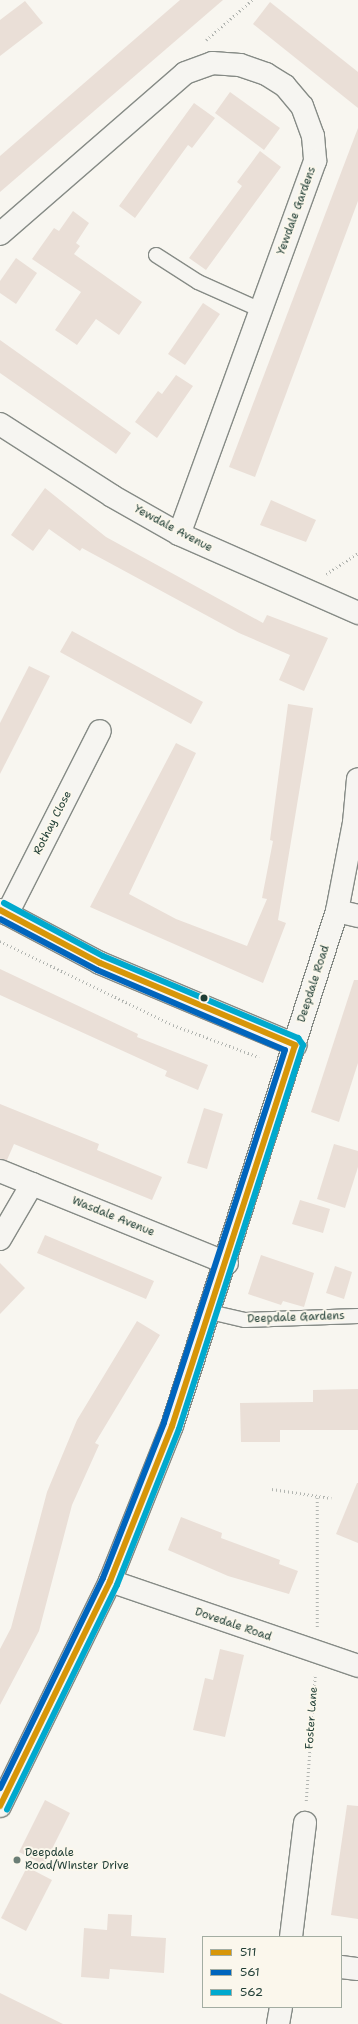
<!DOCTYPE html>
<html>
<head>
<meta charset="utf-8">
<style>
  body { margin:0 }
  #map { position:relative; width:358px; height:2024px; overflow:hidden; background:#f8f6f0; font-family:"Shantell Sans",sans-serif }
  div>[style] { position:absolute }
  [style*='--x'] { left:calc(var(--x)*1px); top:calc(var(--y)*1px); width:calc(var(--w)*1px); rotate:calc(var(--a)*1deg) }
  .building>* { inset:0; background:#eadfd7 }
  .path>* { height:2.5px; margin-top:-1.25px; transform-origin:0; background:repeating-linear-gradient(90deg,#b2b5b1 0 1px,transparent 0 4px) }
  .roads { filter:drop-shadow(1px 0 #868b86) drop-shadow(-1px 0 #868b86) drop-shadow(0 1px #868b86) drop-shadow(0 -1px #868b86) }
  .service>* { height:14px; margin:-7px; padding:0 7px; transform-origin:7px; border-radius:7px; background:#f6f5f1 }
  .minor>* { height:22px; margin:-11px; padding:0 11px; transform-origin:11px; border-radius:11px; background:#f6f5f1 }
  .bus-1>* { height:6px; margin:-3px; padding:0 3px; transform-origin:3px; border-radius:3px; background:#d79608 }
  .bus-2>* { height:6px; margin:-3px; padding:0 3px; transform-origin:3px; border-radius:3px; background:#0065bd }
  .bus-3>* { height:6px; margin:-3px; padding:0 3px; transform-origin:3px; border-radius:3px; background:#00a9ce }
  .dots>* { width:11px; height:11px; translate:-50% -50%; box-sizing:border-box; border:2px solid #fbf7ec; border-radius:50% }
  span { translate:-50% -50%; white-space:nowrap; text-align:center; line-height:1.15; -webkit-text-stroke:4px #fbf7ec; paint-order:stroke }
  .street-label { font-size:11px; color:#1f3d34 }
  .poi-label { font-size:11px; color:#1f3d34 }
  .left { translate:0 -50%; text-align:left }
  .legend { position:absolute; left:202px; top:1936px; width:140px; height:72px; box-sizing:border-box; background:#fbf7ec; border:1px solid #a3ada2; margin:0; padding:5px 7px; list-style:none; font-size:12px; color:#1f3d34 }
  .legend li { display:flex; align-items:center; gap:8px; height:20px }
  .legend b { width:20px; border:1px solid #a3ada2 }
</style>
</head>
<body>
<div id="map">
  <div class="building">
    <i style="clip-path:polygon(180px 0,223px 0,0 192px,0 156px)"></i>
    <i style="clip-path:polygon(25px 1px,43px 23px,0 56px,0 20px)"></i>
    <i style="clip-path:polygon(270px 2px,358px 72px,358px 108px,253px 24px)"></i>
    <i style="clip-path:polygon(230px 92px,280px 128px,264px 150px,215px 113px)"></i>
    <i style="clip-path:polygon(194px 103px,215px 118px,192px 148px,188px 145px,135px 218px,119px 206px)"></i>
    <i style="clip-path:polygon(358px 128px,358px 201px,255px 477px,229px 467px)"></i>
    <i style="clip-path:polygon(260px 151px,281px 167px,206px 270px,189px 258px,242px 186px,237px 182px)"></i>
    <i style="clip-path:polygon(73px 211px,89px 223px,76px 243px,80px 246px,74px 254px,142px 302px,119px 335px,96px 319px,77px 345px,55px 330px,81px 292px,32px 259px,54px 228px,59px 231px)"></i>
    <i style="clip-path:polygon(16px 258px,37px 273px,16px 304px,0 293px,0 281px)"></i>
    <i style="clip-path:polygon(203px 303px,220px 314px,185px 365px,168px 354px)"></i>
    <i style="clip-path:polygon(0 340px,131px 433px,116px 454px,0 373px)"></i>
    <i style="clip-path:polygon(176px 375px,193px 386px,157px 438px,135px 422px,158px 391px,162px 394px)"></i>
    <i style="clip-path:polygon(45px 488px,106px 537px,263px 623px,267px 615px,328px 638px,304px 691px,279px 680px,290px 655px,239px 633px,82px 548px,80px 551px,49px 529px,33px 551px,11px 535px)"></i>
    <i style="clip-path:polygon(271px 500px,316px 520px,306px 542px,260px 525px)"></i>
    <i style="clip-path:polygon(72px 631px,203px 702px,191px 724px,60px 652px)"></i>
    <i style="clip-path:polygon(29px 666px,50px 676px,0 774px,0 723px)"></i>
    <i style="clip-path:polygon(288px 704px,313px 708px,278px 920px,286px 923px,263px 983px,90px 907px,176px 743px,196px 753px,129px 894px,176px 919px,247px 946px,267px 899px,262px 898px,273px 841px,270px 840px)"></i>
    <i style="clip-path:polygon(0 969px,138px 1034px,137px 1037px,208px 1065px,198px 1090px,165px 1076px,167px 1071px,0 995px)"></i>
    <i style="clip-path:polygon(354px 980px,358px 980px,358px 1063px,339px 1122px,311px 1112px)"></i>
    <i style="clip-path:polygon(0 1104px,99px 1144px,97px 1150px,162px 1177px,152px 1200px,14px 1144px,7px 1160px,0 1159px)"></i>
    <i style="clip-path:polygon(204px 1108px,223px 1114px,207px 1169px,187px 1163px)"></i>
    <i style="clip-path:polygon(334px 1144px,358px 1151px,358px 1167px,345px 1208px,317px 1199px)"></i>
    <i style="clip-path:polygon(300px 1200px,330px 1209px,323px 1233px,292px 1224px)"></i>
    <i style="clip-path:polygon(45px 1235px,154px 1281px,146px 1299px,37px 1253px)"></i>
    <i style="clip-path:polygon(261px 1255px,314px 1273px,304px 1307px,283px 1301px,281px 1305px,248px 1294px)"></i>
    <i style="clip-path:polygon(0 1263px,25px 1288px,0 1314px)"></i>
    <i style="clip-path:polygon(335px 1266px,352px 1272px,344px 1299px,326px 1293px)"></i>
    <i style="clip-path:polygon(137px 1321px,160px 1335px,95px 1443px,99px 1445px,72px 1505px,39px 1631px,0 1705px,0 1649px,11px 1628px,47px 1492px,77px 1420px)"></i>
    <i style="clip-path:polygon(358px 1389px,358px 1430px,280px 1430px,280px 1442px,241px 1442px,240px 1403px,313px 1402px,313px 1390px)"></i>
    <i style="clip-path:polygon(357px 1483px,358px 1483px,358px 1543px,336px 1534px)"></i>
    <i style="clip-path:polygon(181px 1517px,222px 1533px,221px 1538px,280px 1560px,279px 1564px,298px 1571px,289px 1594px,228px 1576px,168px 1550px)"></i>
    <i style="clip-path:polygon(220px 1649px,244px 1655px,225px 1737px,193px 1730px,205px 1678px,213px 1680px)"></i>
    <i style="clip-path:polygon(45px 1800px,70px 1813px,44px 1865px,19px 1852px)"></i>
    <i style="clip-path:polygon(347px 1805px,358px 1806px,358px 1919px,331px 1915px)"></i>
    <i style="clip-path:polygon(27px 1867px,52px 1880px,26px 1931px,1px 1918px)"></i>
    <i style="clip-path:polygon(108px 1914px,132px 1915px,131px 1936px,166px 1938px,164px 1973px,110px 1969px,109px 1979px,81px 1977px,84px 1928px,107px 1930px)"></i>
    <i style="clip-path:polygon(0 1993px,63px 2024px,0 2024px)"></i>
  </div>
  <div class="path">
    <i style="--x:206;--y:40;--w:61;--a:-41"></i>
    <i style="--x:326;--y:574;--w:38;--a:-33"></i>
    <i style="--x:0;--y:941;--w:192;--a:25.9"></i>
    <i style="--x:173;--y:1025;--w:92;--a:20.4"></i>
    <i style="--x:272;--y:1489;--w:60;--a:8.7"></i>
    <i style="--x:317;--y:1627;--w:129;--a:-90"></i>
    <i style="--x:306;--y:1801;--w:125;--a:-85.9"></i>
  </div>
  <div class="roads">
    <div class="service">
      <i style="--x:156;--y:255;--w:50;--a:32.7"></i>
      <i style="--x:198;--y:282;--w:69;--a:24"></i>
      <i style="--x:210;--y:1312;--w:36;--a:13"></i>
      <i style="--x:245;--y:1320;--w:113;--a:-2"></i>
    </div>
    <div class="minor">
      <i style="--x:0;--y:234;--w:245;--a:-41"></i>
      <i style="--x:185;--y:73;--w:29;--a:-20"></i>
      <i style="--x:212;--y:63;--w:28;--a:4"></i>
      <i style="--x:240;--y:65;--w:28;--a:19"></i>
      <i style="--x:266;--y:74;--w:22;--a:32"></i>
      <i style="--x:285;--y:86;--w:26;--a:50"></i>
      <i style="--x:302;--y:106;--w:32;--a:70"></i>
      <i style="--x:313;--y:136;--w:25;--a:85"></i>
      <i style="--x:315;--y:161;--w:397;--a:110"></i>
      <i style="--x:0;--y:424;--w:133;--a:32.7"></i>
      <i style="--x:112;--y:496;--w:77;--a:29.6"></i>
      <i style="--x:179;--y:534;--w:196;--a:23.8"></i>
      <i style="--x:0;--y:910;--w:113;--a:27.9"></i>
      <i style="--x:100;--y:963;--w:212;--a:22.8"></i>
      <i style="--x:337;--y:911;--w:22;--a:13"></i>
      <i style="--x:7;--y:914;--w:205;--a:-63.1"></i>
      <i style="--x:0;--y:1171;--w:245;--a:22.1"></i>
      <i style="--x:0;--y:1239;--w:64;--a:-59.8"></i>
      <i style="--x:110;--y:1581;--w:262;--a:18.9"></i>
      <i style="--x:0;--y:1806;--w:250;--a:-63.9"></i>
      <i style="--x:110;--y:1581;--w:167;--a:-68.2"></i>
      <i style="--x:172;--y:1426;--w:541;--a:-72.24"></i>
      <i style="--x:337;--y:911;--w:90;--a:-79.1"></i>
      <i style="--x:354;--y:823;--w:44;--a:-84.8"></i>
      <i style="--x:291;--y:1937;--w:115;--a:-83"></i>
      <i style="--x:341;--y:1967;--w:17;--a:7"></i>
      <i style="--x:278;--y:2024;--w:17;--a:-80"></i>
    </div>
  </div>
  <div class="bus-1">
    <i style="--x:0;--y:910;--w:113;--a:27.9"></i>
    <i style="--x:100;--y:963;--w:212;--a:22.8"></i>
    <i style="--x:0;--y:1806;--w:250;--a:-63.9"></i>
    <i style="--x:110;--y:1581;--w:167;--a:-68.2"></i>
    <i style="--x:172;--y:1426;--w:400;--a:-72.1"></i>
  </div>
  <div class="bus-2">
    <i style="--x:0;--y:919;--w:110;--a:27.7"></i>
    <i style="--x:97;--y:970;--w:204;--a:23.1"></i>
    <i style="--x:285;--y:1050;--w:392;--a:108"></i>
    <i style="--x:164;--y:1423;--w:167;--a:111.5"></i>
    <i style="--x:103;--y:1578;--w:234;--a:116.1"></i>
  </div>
  <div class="bus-3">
    <i style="--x:4;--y:903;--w:112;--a:28.2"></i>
    <i style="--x:103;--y:956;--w:212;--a:22.8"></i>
    <i style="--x:298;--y:1038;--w:9;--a:54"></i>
    <i style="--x:303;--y:1045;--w:404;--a:107.9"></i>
    <i style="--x:179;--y:1429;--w:168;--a:111.7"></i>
    <i style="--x:117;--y:1585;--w:250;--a:116.1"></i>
  </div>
  <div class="dots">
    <i style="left:204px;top:998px;background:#1f3d34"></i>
    <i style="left:17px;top:1860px;background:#6b7e76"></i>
  </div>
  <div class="street-label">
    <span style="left:297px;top:211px;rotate:-70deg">Yewdale Gardens</span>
    <span style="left:173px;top:529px;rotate:28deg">Yewdale Avenue</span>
    <span style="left:53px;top:823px;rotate:-63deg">Rothay Close</span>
    <span style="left:314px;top:984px;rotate:-72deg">Deepdale Road</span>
    <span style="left:113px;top:1217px;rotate:22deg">Wasdale Avenue</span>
    <span style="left:296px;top:1318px;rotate:-2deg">Deepdale Gardens</span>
    <span style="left:233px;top:1625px;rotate:19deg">Dovedale Road</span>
    <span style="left:312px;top:1718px;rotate:-86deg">Foster Lane</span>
  </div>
  <div class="poi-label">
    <span class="left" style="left:25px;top:1860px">Deepdale<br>Road/Winster Drive</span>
  </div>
  <ul class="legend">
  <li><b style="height:5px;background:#d79608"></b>511</li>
  <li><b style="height:5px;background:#0065bd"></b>561</li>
  <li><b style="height:5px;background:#00a9ce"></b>562</li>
  </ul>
</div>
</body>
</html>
